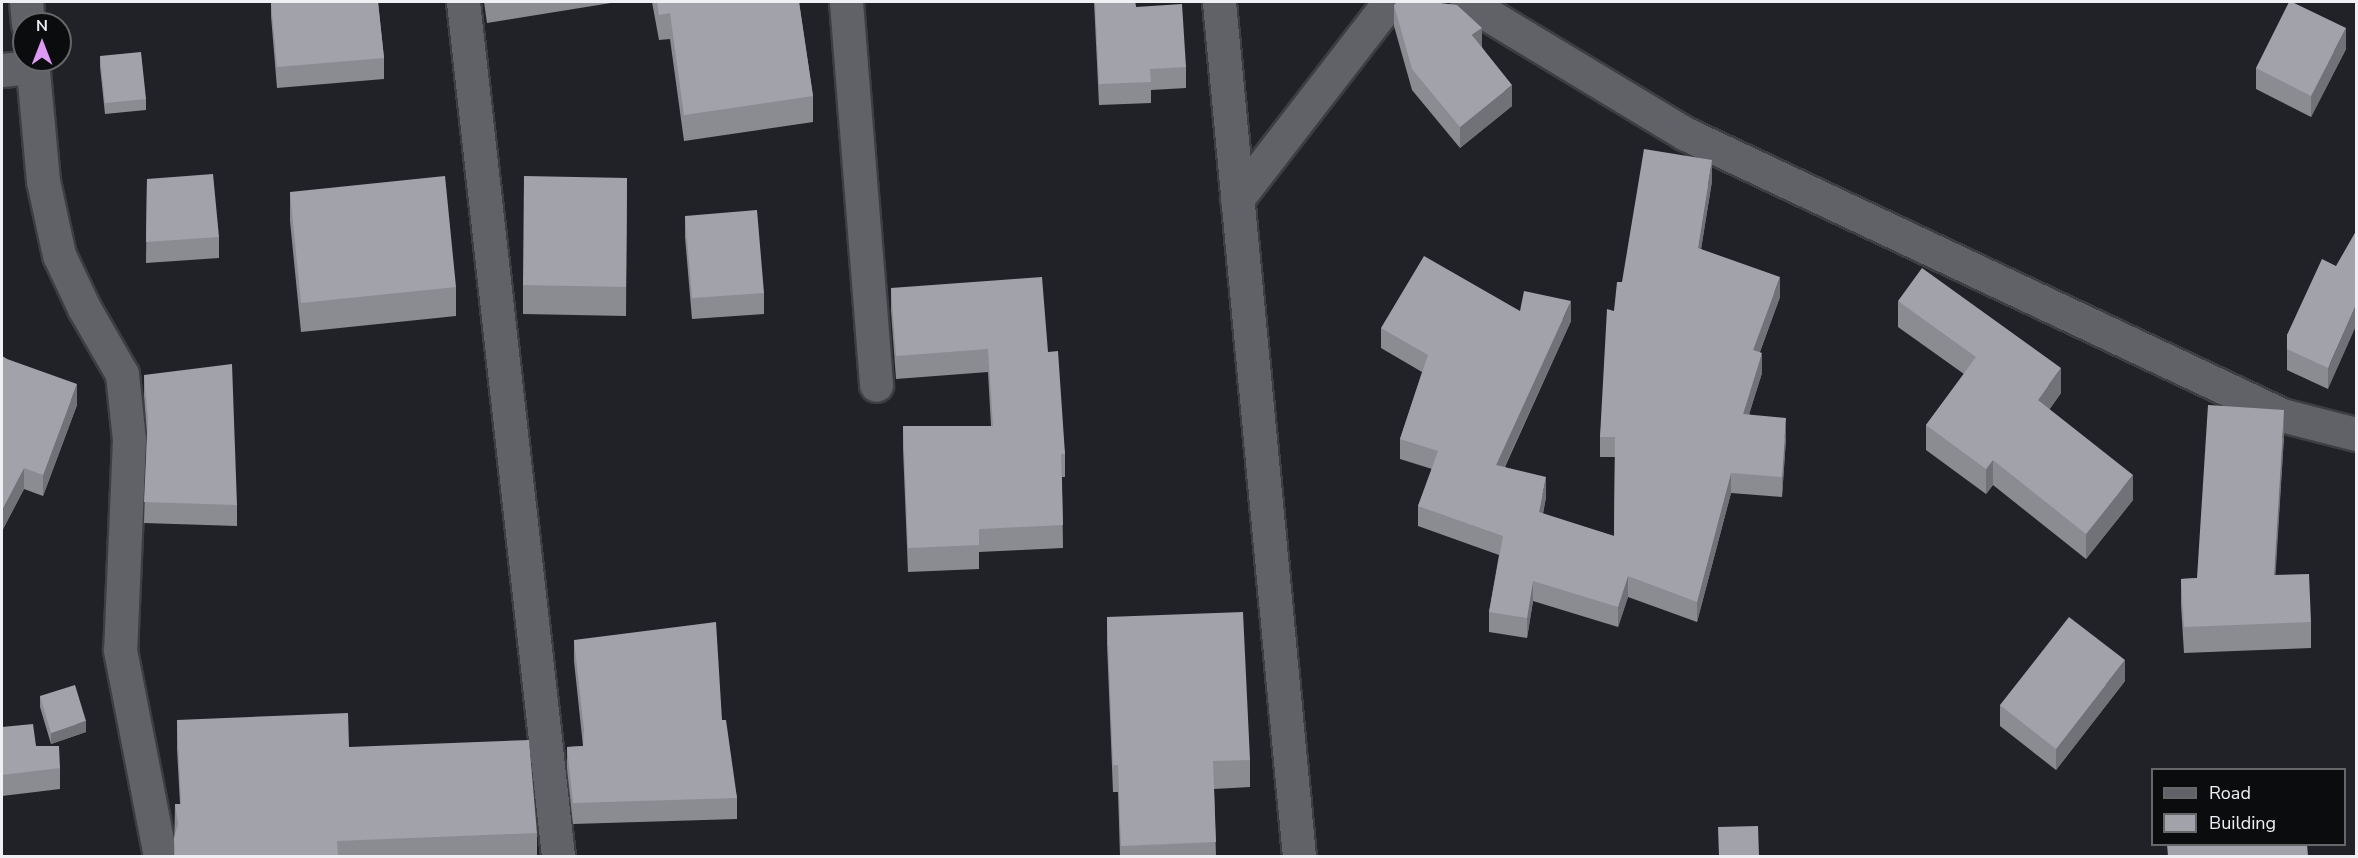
<!DOCTYPE html>
<html>
<head>
<meta charset="utf-8">
<style>
  body { margin:0 }
  #map { position:relative; width:2358px; height:858px; overflow:hidden; background:#212227; font-family:"Nunito Sans",sans-serif }
  div>[style] { position:absolute }
  [style*='--x'] { left:calc(var(--x)*1px); top:calc(var(--y)*1px); width:calc(var(--w)*1px); rotate:calc(var(--a)*1deg) }
  .roads { filter:drop-shadow(2px 0 #3d3e42) drop-shadow(-2px 0 #3d3e42) drop-shadow(0 2px #3d3e42) drop-shadow(0 -2px #3d3e42) }
  .street>* { height:33px; margin:-16.5px; padding:0 16.5px; transform-origin:16.5px; border-radius:16.5px; background:#606268 }
  .wall>* { inset:0; background:#8b8c92 }
  .shaded-wall>* { inset:0; background:#717277 }
  .building>* { inset:0; background:#a2a3aa }
  span { translate:-50% -50%; white-space:nowrap; text-align:center; line-height:1.15; -webkit-text-stroke:6px #0b0c0e; paint-order:stroke }
  .frame { position:absolute; inset:0; border:3px solid #f0f0f4; pointer-events:none }
  .legend { position:absolute; left:2151px; top:768px; width:195px; height:78px; box-sizing:border-box; background:#0b0c0e; border:2px solid #67676a; margin:0; padding:8px 10px; list-style:none; font-size:18px; color:#f0f0f4 }
  .legend li { display:flex; align-items:center; gap:12px; height:30px }
  .legend b { width:30px; border:2px solid #67676a }
  .north { position:absolute; left:12px; top:12px; width:60px; height:60px; box-sizing:border-box; background:#0b0c0e; border:2px solid #67676a; border-radius:50%; rotate:0deg; font-size:16px; font-weight:700; line-height:24px; text-align:center; color:#f0f0f4 }
  .north::after { content:''; display:block; margin:auto; width:21px; height:27px; background:#dd99f3; clip-path:polygon(50% 0,100% 100%,50% 72%,0 100%) }
</style>
</head>
<body>
<div id="map">
  <div class="roads">
    <div class="street">
      <i style="--x:26;--y:2;--w:22;--a:85"></i>
      <i style="--x:463;--y:2;--w:859;--a:83.65"></i>
      <i style="--x:846;--y:2;--w:384;--a:85.5"></i>
      <i style="--x:1219;--y:2;--w:858;--a:84.65"></i>
      <i style="--x:1467;--y:2;--w:256;--a:31.1"></i>
      <i style="--x:1686;--y:134;--w:659;--a:25.24"></i>
      <i style="--x:2282;--y:415;--w:76;--a:14.4"></i>
      <i style="--x:32;--y:60;--w:121;--a:84.8"></i>
      <i style="--x:43;--y:181;--w:76;--a:77.8"></i>
      <i style="--x:59;--y:255;--w:59;--a:64.7"></i>
      <i style="--x:84;--y:308;--w:76;--a:60.1"></i>
      <i style="--x:122;--y:374;--w:65;--a:83.9"></i>
      <i style="--x:129;--y:439;--w:211;--a:92.4"></i>
      <i style="--x:120;--y:650;--w:210;--a:79"></i>
      <i style="--x:2;--y:70;--w:30;--a:-6"></i>
      <i style="--x:1237;--y:199;--w:249;--a:-52.3"></i>
    </div>
  </div>
  <div class="wall">
    <i style="clip-path:polygon(271px 2px,378px 2px,384px 58px,384px 79px,277px 88px,271px 16px)"></i>
    <i style="clip-path:polygon(484px 2px,617px 2px,487px 23px)"></i>
    <i style="clip-path:polygon(652px 2px,799px 2px,813px 96px,813px 122px,684px 141px,670px 39px,659px 40px)"></i>
    <i style="clip-path:polygon(1094px 2px,1135px 2px,1136px 7px,1186px 67px,1186px 88px,1151px 90px,1151px 103px,1099px 105px)"></i>
    <i style="clip-path:polygon(1394px 5px,1482px 47px,1512px 106px,1460px 148px,1412px 90px,1394px 26px)"></i>
    <i style="clip-path:polygon(2346px 49px,2311px 117px,2256px 89px,2256px 68px)"></i>
    <i style="clip-path:polygon(100px 56px,146px 99px,146px 110px,105px 114px,100px 67px)"></i>
    <i style="clip-path:polygon(627px 178px,626px 316px,523px 314px,523px 285px)"></i>
    <i style="clip-path:polygon(147px 179px,219px 237px,219px 258px,146px 263px)"></i>
    <i style="clip-path:polygon(1712px 181px,1701px 249px,1780px 297px,1760px 352px,1762px 373px,1749px 414px,1786px 438px,1782px 497px,1731px 493px,1697px 622px,1628px 597px,1618px 627px,1533px 601px,1527px 638px,1489px 632px,1489px 612px,1499px 555px,1418px 526px,1418px 506px,1432px 469px,1400px 459px,1400px 439px,1422px 372px,1381px 348px,1381px 328px,1520px 311px,1571px 321px,1505px 467px,1546px 497px,1543px 514px,1614px 536px,1615px 457px,1600px 457px,1600px 437px,1614px 311px,1622px 282px)"></i>
    <i style="clip-path:polygon(290px 192px,456px 287px,456px 316px,301px 332px,290px 221px)"></i>
    <i style="clip-path:polygon(685px 216px,764px 293px,764px 314px,692px 319px,685px 237px)"></i>
    <i style="clip-path:polygon(2336px 266px,2328px 389px,2287px 370px,2287px 335px)"></i>
    <i style="clip-path:polygon(891px 288px,1048px 352px,1065px 454px,1065px 477px,1062px 477px,1063px 548px,979px 552px,979px 569px,908px 572px,903px 449px,903px 426px,991px 426px,988px 372px,896px 379px,891px 311px)"></i>
    <i style="clip-path:polygon(1898px 301px,2061px 393px,2049px 410px,2133px 500px,2086px 559px,1993px 485px,1986px 494px,1926px 450px,1926px 425px,1964px 374px,1898px 327px)"></i>
    <i style="clip-path:polygon(2px 356px,77px 405px,43px 496px,24px 489px,2px 531px)"></i>
    <i style="clip-path:polygon(144px 375px,237px 505px,237px 526px,144px 523px,147px 433px,144px 396px)"></i>
    <i style="clip-path:polygon(2284px 436px,2275px 575px,2311px 622px,2311px 648px,2184px 653px,2181px 605px,2181px 579px,2197px 578px)"></i>
    <i style="clip-path:polygon(1107px 617px,1250px 760px,1250px 787px,1214px 789px,1216px 856px,1120px 856px,1118px 792px,1113px 792px,1107px 644px)"></i>
    <i style="clip-path:polygon(574px 640px,722px 720px,737px 798px,737px 819px,573px 824px,567px 768px,567px 747px,583px 746px,574px 661px)"></i>
    <i style="clip-path:polygon(2125px 681px,2056px 770px,2000px 726px,2000px 705px)"></i>
    <i style="clip-path:polygon(40px 696px,86px 732px,51px 744px,40px 707px)"></i>
    <i style="clip-path:polygon(177px 720px,349px 747px,537px 833px,537px 856px,174px 856px,175px 804px,180px 804px,177px 749px)"></i>
    <i style="clip-path:polygon(2px 727px,36px 746px,60px 768px,60px 789px,2px 796px)"></i>
  </div>
  <div class="shaded-wall">
    <i style="clip-path:polygon(1482px 28px,1482px 49px,1472px 35px)"></i>
    <i style="clip-path:polygon(2346px 28px,2346px 49px,2311px 117px,2311px 96px)"></i>
    <i style="clip-path:polygon(1512px 85px,1512px 106px,1460px 148px,1460px 127px)"></i>
    <i style="clip-path:polygon(1712px 160px,1712px 181px,1698px 268px,1698px 248px)"></i>
    <i style="clip-path:polygon(1780px 277px,1780px 297px,1753px 370px,1753px 350px)"></i>
    <i style="clip-path:polygon(1571px 301px,1571px 321px,1496px 485px,1496px 465px)"></i>
    <i style="clip-path:polygon(2356px 305px,2356px 326px,2328px 389px,2328px 368px)"></i>
    <i style="clip-path:polygon(1762px 353px,1762px 373px,1743px 434px,1743px 414px)"></i>
    <i style="clip-path:polygon(2061px 368px,2061px 393px,2038px 425px,2038px 400px)"></i>
    <i style="clip-path:polygon(77px 384px,77px 405px,43px 496px,43px 475px)"></i>
    <i style="clip-path:polygon(2284px 410px,2284px 436px,2274px 601px,2274px 575px)"></i>
    <i style="clip-path:polygon(1786px 418px,1786px 438px,1782px 497px,1782px 477px)"></i>
    <i style="clip-path:polygon(1993px 460px,1993px 485px,1986px 494px,1986px 469px)"></i>
    <i style="clip-path:polygon(24px 468px,24px 489px,2px 531px,2px 510px)"></i>
    <i style="clip-path:polygon(1731px 473px,1731px 493px,1697px 622px,1697px 602px)"></i>
    <i style="clip-path:polygon(2133px 475px,2133px 500px,2086px 559px,2086px 534px)"></i>
    <i style="clip-path:polygon(1546px 477px,1546px 497px,1539px 533px,1539px 512px)"></i>
    <i style="clip-path:polygon(1628px 576px,1628px 597px,1618px 627px,1618px 607px)"></i>
    <i style="clip-path:polygon(1533px 581px,1533px 601px,1527px 638px,1527px 618px)"></i>
    <i style="clip-path:polygon(2125px 660px,2125px 681px,2056px 770px,2056px 749px)"></i>
    <i style="clip-path:polygon(86px 721px,86px 732px,51px 744px,51px 733px)"></i>
  </div>
  <div class="building">
    <i style="clip-path:polygon(271px 2px,378px 2px,384px 58px,277px 67px)"></i>
    <i style="clip-path:polygon(657px 2px,799px 2px,813px 96px,684px 115px,670px 13px,659px 15px)"></i>
    <i style="clip-path:polygon(1095px 2px,1135px 2px,1136px 7px,1182px 4px,1186px 67px,1150px 69px,1151px 82px,1099px 84px)"></i>
    <i style="clip-path:polygon(1397px 2px,1432px 2px,1457px 5px,1482px 28px,1472px 35px,1512px 85px,1460px 127px,1412px 69px,1394px 5px)"></i>
    <i style="clip-path:polygon(2289px 2px,2292px 2px,2346px 28px,2311px 96px,2256px 68px)"></i>
    <i style="clip-path:polygon(141px 52px,146px 99px,105px 103px,100px 56px)"></i>
    <i style="clip-path:polygon(1644px 149px,1712px 160px,1698px 248px,1780px 277px,1753px 350px,1762px 353px,1743px 414px,1786px 418px,1782px 477px,1731px 473px,1697px 602px,1628px 576px,1618px 607px,1533px 581px,1527px 618px,1489px 612px,1503px 536px,1418px 506px,1438px 451px,1400px 439px,1428px 355px,1381px 328px,1424px 256px,1520px 311px,1524px 291px,1571px 301px,1496px 465px,1546px 477px,1539px 512px,1614px 536px,1615px 437px,1600px 437px,1607px 309px,1614px 311px,1617px 282px,1622px 282px)"></i>
    <i style="clip-path:polygon(213px 174px,219px 237px,146px 242px,147px 179px)"></i>
    <i style="clip-path:polygon(445px 176px,456px 287px,301px 303px,290px 192px)"></i>
    <i style="clip-path:polygon(524px 176px,627px 178px,626px 287px,523px 285px)"></i>
    <i style="clip-path:polygon(757px 210px,764px 293px,692px 298px,685px 216px)"></i>
    <i style="clip-path:polygon(2356px 231px,2356px 305px,2328px 368px,2287px 349px,2287px 335px,2322px 259px,2336px 266px)"></i>
    <i style="clip-path:polygon(1922px 268px,2061px 368px,2038px 400px,2133px 475px,2086px 534px,1993px 460px,1986px 469px,1926px 425px,1976px 357px,1898px 301px)"></i>
    <i style="clip-path:polygon(1042px 277px,1048px 352px,1058px 351px,1065px 454px,1061px 454px,1063px 525px,979px 529px,979px 545px,908px 548px,903px 426px,993px 426px,988px 349px,896px 356px,891px 288px)"></i>
    <i style="clip-path:polygon(2px 356px,7px 359px,77px 384px,43px 475px,24px 468px,2px 510px)"></i>
    <i style="clip-path:polygon(232px 364px,237px 505px,144px 502px,148px 419px,144px 375px)"></i>
    <i style="clip-path:polygon(2208px 405px,2284px 410px,2274px 575px,2309px 574px,2311px 622px,2184px 627px,2181px 579px,2197px 578px)"></i>
    <i style="clip-path:polygon(1243px 612px,1250px 760px,1213px 761px,1216px 842px,1121px 846px,1118px 765px,1113px 765px,1107px 617px)"></i>
    <i style="clip-path:polygon(2069px 617px,2125px 660px,2056px 749px,2000px 705px)"></i>
    <i style="clip-path:polygon(716px 622px,722px 720px,726px 720px,737px 798px,573px 803px,567px 747px,583px 746px,584px 730px,574px 640px)"></i>
    <i style="clip-path:polygon(75px 685px,86px 721px,51px 733px,40px 696px)"></i>
    <i style="clip-path:polygon(348px 713px,349px 747px,529px 740px,537px 833px,337px 841px,338px 856px,175px 856px,174px 838px,178px 824px,175px 804px,181px 804px,177px 720px)"></i>
    <i style="clip-path:polygon(33px 724px,36px 746px,59px 746px,60px 768px,2px 775px,2px 727px)"></i>
    <i style="clip-path:polygon(1758px 826px,1759px 856px,1719px 856px,1718px 827px)"></i>
    <i style="clip-path:polygon(2167px 844px,2307px 844px,2308px 856px,2168px 856px)"></i>
    <i style="clip-path:polygon(1886px 855px,1886px 856px,1802px 856px)"></i>
  </div>
  <div class="frame"></div>
  <ul class="legend">
  <li><b style="height:8px;background:#606268"></b>Road</li>
  <li><b style="height:16px;background:#a2a3aa"></b>Building</li>
  </ul>
  <div class="north">N</div>
</div>
</body>
</html>
